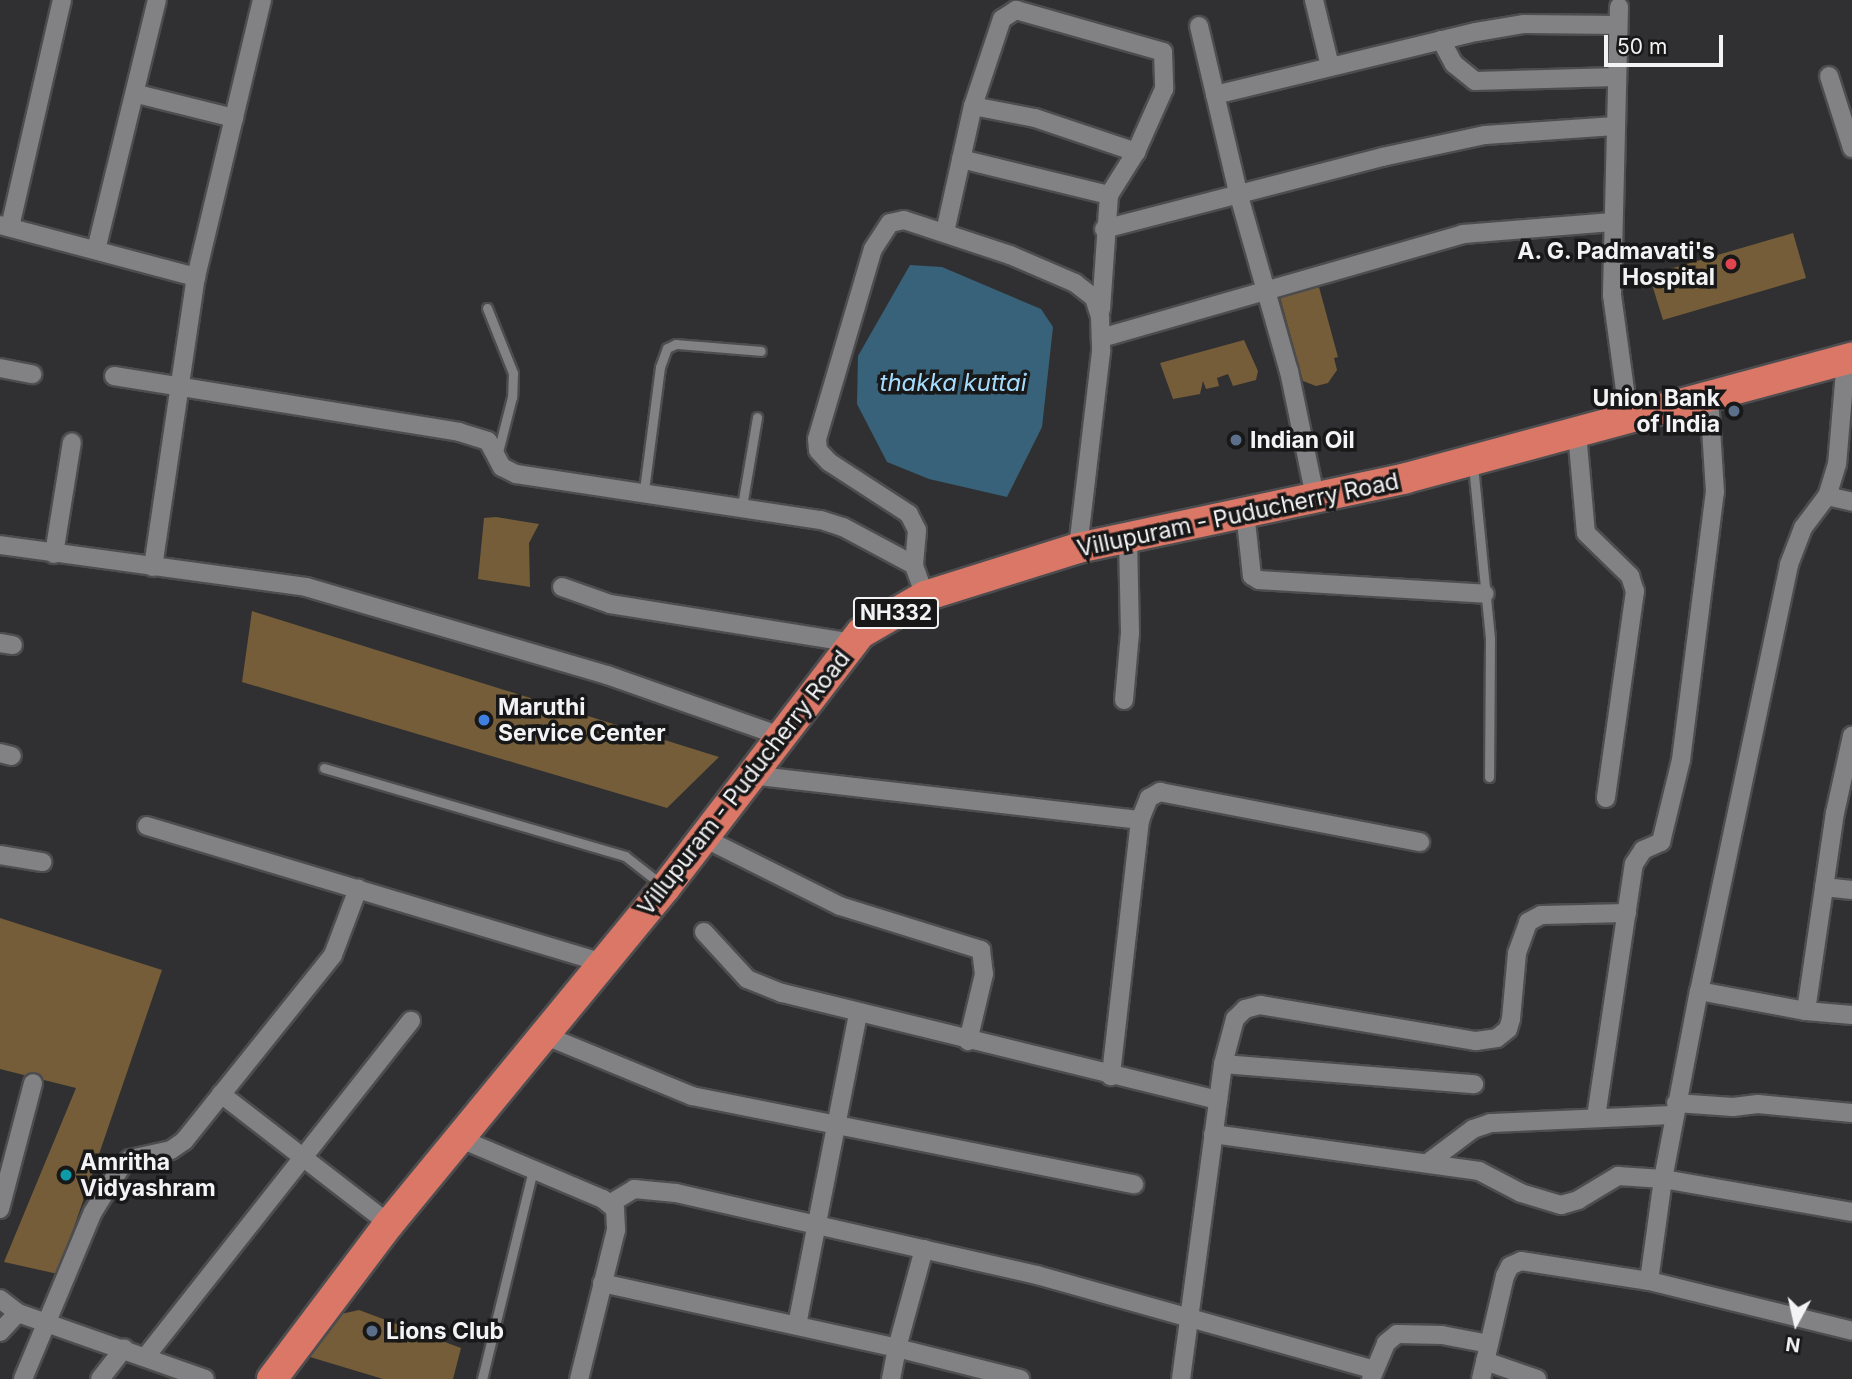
<!DOCTYPE html>
<html>
<head>
<meta charset="utf-8">
<style>
  body { margin:0 }
  #map { position:relative; width:1852px; height:1379px; overflow:hidden; background:#303032; font-family:Inter,sans-serif }
  div>[style] { position:absolute }
  [style*='--x'] { left:calc(var(--x)*1px); top:calc(var(--y)*1px); width:calc(var(--w)*1px); rotate:calc(var(--a)*1deg) }
  .water>* { inset:0; background:#376279 }
  .building>* { inset:0; background:#745d38 }
  .roads { filter:drop-shadow(2px 0 #4d4d4f) drop-shadow(-2px 0 #4d4d4f) drop-shadow(0 2px #4d4d4f) drop-shadow(0 -2px #4d4d4f) }
  .service>* { height:9px; margin:-4.5px; padding:0 4.5px; transform-origin:4.5px; border-radius:4.5px; background:#828284 }
  .minor>* { height:18px; margin:-9px; padding:0 9px; transform-origin:9px; border-radius:9px; background:#828284 }
  .trunk>* { height:30px; margin:-15px; padding:0 15px; transform-origin:15px; border-radius:15px; background:#da7767 }
  .dots>* { width:19px; height:19px; translate:-50% -50%; box-sizing:border-box; border:4px solid #181819; border-radius:50% }
  span { translate:-50% -50%; white-space:nowrap; text-align:center; line-height:1.15; -webkit-text-stroke:7px #181819; paint-order:stroke }
  .shield-label span { padding:2px 5px; background:#181819; border:2px solid; border-radius:5px; -webkit-text-stroke-width:0 }
  .shield-label { font-size:21px; color:#f3f3f5; font-weight:700 }
  .poi-label { font-size:23px; color:#f3f3f5; font-weight:700 }
  .right { translate:-100% -50%; text-align:right }
  .left { translate:0 -50%; text-align:left }
  .street-label { font-size:23px; color:#f3f3f5 }
  .water-label { font-size:24px; color:#a5dcfd; font-style:italic }
  .north { position:absolute; left:1761px; top:1288px; width:70px; height:70px; -webkit-text-stroke:5px #181819; paint-order:stroke; rotate:188deg; font-size:19px; font-weight:700; line-height:28px; text-align:center; color:#f3f3f5 }
  .north::after { content:''; display:block; margin:auto; width:24px; height:32px; background:#f3f3f5; clip-path:polygon(50% 0,100% 100%,50% 72%,0 100%) }
  .scale { position:absolute; left:1604px; top:35px; width:119px; height:32px; box-sizing:border-box; border:4px solid #f3f3f5; border-top:0; padding-left:9px; font-size:21px; line-height:24px; white-space:nowrap; color:#f3f3f5; -webkit-text-stroke:5px #181819; paint-order:stroke }
</style>
</head>
<body>
<div id="map">
  <div class="water">
    <i style="clip-path:polygon(910px 265px,942px 267px,1041px 309px,1053px 327px,1042px 427px,1007px 497px,929px 479px,887px 462px,857px 404px,858px 356px)"></i>
  </div>
  <div class="building">
    <i style="clip-path:polygon(1793px 233px,1806px 278px,1663px 320px,1649px 275px)"></i>
    <i style="clip-path:polygon(1319px 287px,1338px 357px,1334px 358px,1337px 370px,1328px 383px,1316px 386px,1303px 381px,1280px 297px)"></i>
    <i style="clip-path:polygon(1244px 340px,1258px 371px,1256px 380px,1233px 386px,1228px 374px,1217px 378px,1219px 386px,1206px 389px,1203px 381px,1200px 394px,1173px 399px,1160px 363px)"></i>
    <i style="clip-path:polygon(496px 517px,539px 524px,529px 543px,530px 587px,478px 579px,484px 518px)"></i>
    <i style="clip-path:polygon(252px 611px,719px 757px,667px 808px,242px 682px)"></i>
    <i style="clip-path:polygon(0 918px,162px 970px,58px 1274px,4px 1262px,76px 1088px,0 1069px)"></i>
    <i style="clip-path:polygon(359px 1310px,461px 1348px,453px 1379px,383px 1379px,310px 1357px,341px 1314px)"></i>
  </div>
  <div class="roads">
    <div class="service">
      <i style="--x:487;--y:308;--w:70;--a:68.2"></i>
      <i style="--x:513;--y:373;--w:24;--a:92"></i>
      <i style="--x:512;--y:397;--w:57;--a:104.3"></i>
      <i style="--x:1473;--y:465;--w:175;--a:84.4"></i>
      <i style="--x:1490;--y:639;--w:138;--a:90.4"></i>
      <i style="--x:644;--y:490;--w:124;--a:-82.6"></i>
      <i style="--x:660;--y:367;--w:20;--a:-70"></i>
      <i style="--x:667;--y:348;--w:10;--a:-24"></i>
      <i style="--x:676;--y:344;--w:85;--a:4.7"></i>
      <i style="--x:742;--y:506;--w:90;--a:-80.4"></i>
      <i style="--x:324;--y:768;--w:314;--a:16.3"></i>
      <i style="--x:625;--y:856;--w:46;--a:37.9"></i>
      <i style="--x:482;--y:1379;--w:216;--a:-76.3"></i>
    </div>
    <div class="minor">
      <i style="--x:1314;--y:0;--w:68;--a:76.4"></i>
      <i style="--x:1619;--y:7;--w:288;--a:91.4"></i>
      <i style="--x:1612;--y:295;--w:125;--a:82.2"></i>
      <i style="--x:1199;--y:26;--w:175;--a:76.8"></i>
      <i style="--x:1239;--y:196;--w:182;--a:74.1"></i>
      <i style="--x:1289;--y:371;--w:129;--a:78.3"></i>
      <i style="--x:1441;--y:40;--w:27;--a:62"></i>
      <i style="--x:1454;--y:64;--w:27;--a:39"></i>
      <i style="--x:1475;--y:81;--w:142;--a:-1.6"></i>
      <i style="--x:1829;--y:76;--w:76;--a:72.3"></i>
      <i style="--x:137;--y:94;--w:100;--a:13.9"></i>
      <i style="--x:1215;--y:95;--w:268;--a:-13.6"></i>
      <i style="--x:1476;--y:32;--w:49;--a:-9.5"></i>
      <i style="--x:1524;--y:24;--w:94;--a:0.6"></i>
      <i style="--x:973;--y:106;--w:63;--a:11"></i>
      <i style="--x:1035;--y:118;--w:107;--a:18.6"></i>
      <i style="--x:961;--y:159;--w:152;--a:13.7"></i>
      <i style="--x:0;--y:225;--w:203;--a:14.9"></i>
      <i style="--x:10;--y:227;--w:233;--a:-77.1"></i>
      <i style="--x:1104;--y:229;--w:287;--a:-14.5"></i>
      <i style="--x:1382;--y:157;--w:105;--a:-12.1"></i>
      <i style="--x:1485;--y:135;--w:130;--a:-4"></i>
      <i style="--x:945;--y:232;--w:129;--a:-77.5"></i>
      <i style="--x:973;--y:106;--w:92;--a:-71.6"></i>
      <i style="--x:1002;--y:19;--w:17;--a:-33"></i>
      <i style="--x:1016;--y:10;--w:153;--a:15.9"></i>
      <i style="--x:1163;--y:52;--w:37;--a:88"></i>
      <i style="--x:1164;--y:89;--w:69;--a:114"></i>
      <i style="--x:1136;--y:152;--w:51;--a:122.1"></i>
      <i style="--x:1109;--y:195;--w:115;--a:94"></i>
      <i style="--x:96;--y:250;--w:257;--a:-76.3"></i>
      <i style="--x:1101;--y:338;--w:377;--a:-16"></i>
      <i style="--x:1463;--y:234;--w:150;--a:-4.6"></i>
      <i style="--x:1846;--y:360;--w:104;--a:94.9"></i>
      <i style="--x:1837;--y:464;--w:34;--a:107"></i>
      <i style="--x:1827;--y:496;--w:40;--a:127"></i>
      <i style="--x:1803;--y:528;--w:40;--a:111"></i>
      <i style="--x:1789;--y:565;--w:435;--a:101.9"></i>
      <i style="--x:1699;--y:991;--w:109;--a:10.6"></i>
      <i style="--x:1806;--y:1011;--w:46;--a:5"></i>
      <i style="--x:0;--y:368;--w:33;--a:11"></i>
      <i style="--x:114;--y:376;--w:350;--a:9.2"></i>
      <i style="--x:459;--y:432;--w:30;--a:17"></i>
      <i style="--x:488;--y:441;--w:30;--a:62"></i>
      <i style="--x:502;--y:467;--w:16;--a:27"></i>
      <i style="--x:516;--y:474;--w:308;--a:8.6"></i>
      <i style="--x:821;--y:520;--w:23;--a:18"></i>
      <i style="--x:843;--y:527;--w:81;--a:28.2"></i>
      <i style="--x:1577;--y:433;--w:100;--a:84.9"></i>
      <i style="--x:1586;--y:533;--w:62;--a:44.3"></i>
      <i style="--x:1630;--y:576;--w:16;--a:72"></i>
      <i style="--x:1635;--y:591;--w:209;--a:98"></i>
      <i style="--x:1827;--y:496;--w:26;--a:13"></i>
      <i style="--x:1245;--y:512;--w:64;--a:83.8"></i>
      <i style="--x:1252;--y:576;--w:8;--a:30"></i>
      <i style="--x:1259;--y:580;--w:226;--a:3.5"></i>
      <i style="--x:0;--y:545;--w:309;--a:7.8"></i>
      <i style="--x:306;--y:587;--w:314;--a:16.3"></i>
      <i style="--x:607;--y:675;--w:183;--a:19.4"></i>
      <i style="--x:54;--y:554;--w:113;--a:-80.9"></i>
      <i style="--x:153;--y:567;--w:293;--a:-81.6"></i>
      <i style="--x:196;--y:277;--w:285;--a:-76.6"></i>
      <i style="--x:562;--y:587;--w:51;--a:19.5"></i>
      <i style="--x:610;--y:604;--w:246;--a:9.1"></i>
      <i style="--x:925;--y:596;--w:33;--a:-110"></i>
      <i style="--x:914;--y:565;--w:35;--a:-85"></i>
      <i style="--x:917;--y:530;--w:18;--a:-117"></i>
      <i style="--x:909;--y:514;--w:95;--a:-147"></i>
      <i style="--x:829;--y:462;--w:16;--a:-133"></i>
      <i style="--x:818;--y:450;--w:11;--a:-95"></i>
      <i style="--x:817;--y:439;--w:198;--a:-73.6"></i>
      <i style="--x:873;--y:249;--w:31;--a:-57"></i>
      <i style="--x:890;--y:223;--w:14;--a:-12"></i>
      <i style="--x:904;--y:220;--w:112;--a:18.3"></i>
      <i style="--x:1010;--y:255;--w:71;--a:23.3"></i>
      <i style="--x:1075;--y:283;--w:24;--a:38"></i>
      <i style="--x:1094;--y:298;--w:20;--a:72"></i>
      <i style="--x:1100;--y:317;--w:35;--a:88"></i>
      <i style="--x:1101;--y:352;--w:197;--a:96.7"></i>
      <i style="--x:0;--y:643;--w:13;--a:9"></i>
      <i style="--x:1124;--y:700;--w:67;--a:-84.9"></i>
      <i style="--x:1130;--y:633;--w:95;--a:-91.2"></i>
      <i style="--x:0;--y:753;--w:12;--a:14"></i>
      <i style="--x:751;--y:775;--w:392;--a:6.6"></i>
      <i style="--x:1140;--y:820;--w:258;--a:96.5"></i>
      <i style="--x:1140;--y:820;--w:24;--a:-68"></i>
      <i style="--x:1149;--y:798;--w:13;--a:-29"></i>
      <i style="--x:1160;--y:792;--w:265;--a:10.9"></i>
      <i style="--x:147;--y:826;--w:476;--a:16.7"></i>
      <i style="--x:704;--y:838;--w:152;--a:26.6"></i>
      <i style="--x:840;--y:906;--w:148;--a:17.3"></i>
      <i style="--x:981;--y:950;--w:24;--a:83"></i>
      <i style="--x:984;--y:974;--w:69;--a:103.4"></i>
      <i style="--x:0;--y:855;--w:43;--a:9.5"></i>
      <i style="--x:1824;--y:887;--w:28;--a:6"></i>
      <i style="--x:704;--y:932;--w:64;--a:47.5"></i>
      <i style="--x:747;--y:979;--w:38;--a:22"></i>
      <i style="--x:782;--y:993;--w:449;--a:13.8"></i>
      <i style="--x:1806;--y:1011;--w:200;--a:-81.7"></i>
      <i style="--x:1835;--y:813;--w:79;--a:-77.6"></i>
      <i style="--x:544;--y:1035;--w:160;--a:22.4"></i>
      <i style="--x:692;--y:1096;--w:451;--a:11.3"></i>
      <i style="--x:1223;--y:1064;--w:252;--a:4.6"></i>
      <i style="--x:221;--y:1094;--w:212;--a:37.7"></i>
      <i style="--x:1676;--y:1103;--w:57;--a:4"></i>
      <i style="--x:1733;--y:1107;--w:25;--a:-7"></i>
      <i style="--x:1758;--y:1104;--w:94;--a:5.5"></i>
      <i style="--x:1596;--y:1117;--w:256;--a:-81.5"></i>
      <i style="--x:1634;--y:864;--w:17;--a:-57"></i>
      <i style="--x:1643;--y:850;--w:20;--a:-24"></i>
      <i style="--x:1661;--y:842;--w:84;--a:-76.3"></i>
      <i style="--x:1681;--y:760;--w:270;--a:-82.8"></i>
      <i style="--x:1715;--y:492;--w:95;--a:-93.6"></i>
      <i style="--x:1213;--y:1134;--w:269;--a:7.9"></i>
      <i style="--x:1479;--y:1171;--w:47;--a:27.6"></i>
      <i style="--x:1521;--y:1193;--w:42;--a:16.7"></i>
      <i style="--x:1561;--y:1205;--w:18;--a:-16"></i>
      <i style="--x:1578;--y:1200;--w:47;--a:-31"></i>
      <i style="--x:1618;--y:1176;--w:45;--a:3.8"></i>
      <i style="--x:1663;--y:1179;--w:191;--a:-79.2"></i>
      <i style="--x:461;--y:1139;--w:154;--a:22.9"></i>
      <i style="--x:603;--y:1199;--w:16;--a:40"></i>
      <i style="--x:615;--y:1209;--w:21;--a:87"></i>
      <i style="--x:616;--y:1230;--w:154;--a:103.9"></i>
      <i style="--x:1429;--y:1162;--w:55;--a:-36.9"></i>
      <i style="--x:1473;--y:1129;--w:18;--a:-19"></i>
      <i style="--x:1490;--y:1123;--w:184;--a:-2.5"></i>
      <i style="--x:611;--y:1203;--w:27;--a:-31"></i>
      <i style="--x:634;--y:1189;--w:42;--a:5.4"></i>
      <i style="--x:676;--y:1193;--w:370;--a:12.8"></i>
      <i style="--x:1037;--y:1275;--w:350;--a:15.7"></i>
      <i style="--x:0;--y:1209;--w:130;--a:-75.3"></i>
      <i style="--x:924;--y:1249;--w:103;--a:105.3"></i>
      <i style="--x:897;--y:1348;--w:127;--a:14.1"></i>
      <i style="--x:1649;--y:1281;--w:103;--a:-82.2"></i>
      <i style="--x:1663;--y:1179;--w:192;--a:9.9"></i>
      <i style="--x:602;--y:1283;--w:302;--a:12.4"></i>
      <i style="--x:897;--y:1348;--w:32;--a:101"></i>
      <i style="--x:0;--y:1299;--w:23;--a:38"></i>
      <i style="--x:18;--y:1313;--w:198;--a:19.4"></i>
      <i style="--x:797;--y:1325;--w:318;--a:-78.9"></i>
      <i style="--x:0;--y:1332;--w:26;--a:-47"></i>
      <i style="--x:147;--y:1355;--w:426;--a:-51.7"></i>
      <i style="--x:1485;--y:1361;--w:55;--a:19.1"></i>
      <i style="--x:23;--y:1379;--w:181;--a:-67.3"></i>
      <i style="--x:93;--y:1212;--w:53;--a:-58.1"></i>
      <i style="--x:121;--y:1167;--w:12;--a:-42"></i>
      <i style="--x:130;--y:1159;--w:42;--a:-12.4"></i>
      <i style="--x:171;--y:1150;--w:16;--a:-35"></i>
      <i style="--x:184;--y:1141;--w:238;--a:-51.3"></i>
      <i style="--x:333;--y:955;--w:71;--a:-69.3"></i>
      <i style="--x:100;--y:1379;--w:39;--a:-52"></i>
      <i style="--x:1181;--y:1379;--w:318;--a:-82.4"></i>
      <i style="--x:1223;--y:1064;--w:47;--a:-75.1"></i>
      <i style="--x:1235;--y:1019;--w:14;--a:-45"></i>
      <i style="--x:1245;--y:1009;--w:16;--a:-15"></i>
      <i style="--x:1260;--y:1005;--w:219;--a:9.5"></i>
      <i style="--x:1476;--y:1041;--w:21;--a:-8"></i>
      <i style="--x:1497;--y:1038;--w:14;--a:-39"></i>
      <i style="--x:1508;--y:1029;--w:10;--a:-73"></i>
      <i style="--x:1511;--y:1019;--w:66;--a:-84.8"></i>
      <i style="--x:1517;--y:953;--w:33;--a:-70"></i>
      <i style="--x:1528;--y:922;--w:15;--a:-28"></i>
      <i style="--x:1541;--y:915;--w:86;--a:-1.3"></i>
      <i style="--x:1371;--y:1379;--w:39;--a:-67"></i>
      <i style="--x:1386;--y:1343;--w:14;--a:-39"></i>
      <i style="--x:1397;--y:1334;--w:45;--a:1.3"></i>
      <i style="--x:1442;--y:1335;--w:48;--a:10.8"></i>
      <i style="--x:1481;--y:1379;--w:106;--a:-76.9"></i>
      <i style="--x:1505;--y:1276;--w:11;--a:-63"></i>
      <i style="--x:1510;--y:1266;--w:12;--a:-24"></i>
      <i style="--x:1521;--y:1261;--w:130;--a:8.9"></i>
      <i style="--x:1649;--y:1281;--w:209;--a:13.8"></i>
    </div>
    <div class="trunk">
      <i style="--x:272;--y:1379;--w:194;--a:-53"></i>
      <i style="--x:389;--y:1224;--w:435;--a:-50.6"></i>
      <i style="--x:665;--y:888;--w:322;--a:-52.5"></i>
      <i style="--x:861;--y:633;--w:74;--a:-30"></i>
      <i style="--x:925;--y:596;--w:160;--a:-17.4"></i>
      <i style="--x:1078;--y:548;--w:335;--a:-12"></i>
      <i style="--x:1406;--y:478;--w:462;--a:-15.1"></i>
    </div>
  </div>
  <div class="dots">
    <i style="left:1731px;top:264px;background:#e0444e"></i>
    <i style="left:1734px;top:411px;background:#5c6f8a"></i>
    <i style="left:1236px;top:440px;background:#5c6f8a"></i>
    <i style="left:484px;top:720px;background:#3f7fe0"></i>
    <i style="left:66px;top:1175px;background:#0f9aa8"></i>
    <i style="left:372px;top:1331px;background:#5c6f8a"></i>
  </div>
  <div class="shield-label">
    <span style="left:896px;top:613px">NH332</span>
  </div>
  <div class="poi-label">
    <span class="right" style="left:1715px;top:264px">A. G. Padmavati's<br>Hospital</span>
    <span class="right" style="left:1720px;top:411px">Union Bank<br>of India</span>
    <span class="left" style="left:1250px;top:440px">Indian Oil</span>
    <span class="left" style="left:498px;top:720px">Maruthi<br>Service Center</span>
    <span class="left" style="left:80px;top:1175px">Amritha<br>Vidyashram</span>
    <span class="left" style="left:386px;top:1331px">Lions Club</span>
  </div>
  <div class="street-label">
    <span style="left:1238px;top:515px;rotate:-12deg">Villupuram - Puducherry Road</span>
    <span style="left:744px;top:783px;rotate:-52deg">Villupuram - Puducherry Road</span>
  </div>
  <div class="water-label">
    <span style="left:953px;top:383px">thakka kuttai</span>
  </div>
  <div class="north">N</div>
  <div class="scale">50 m</div>
</div>
</body>
</html>
